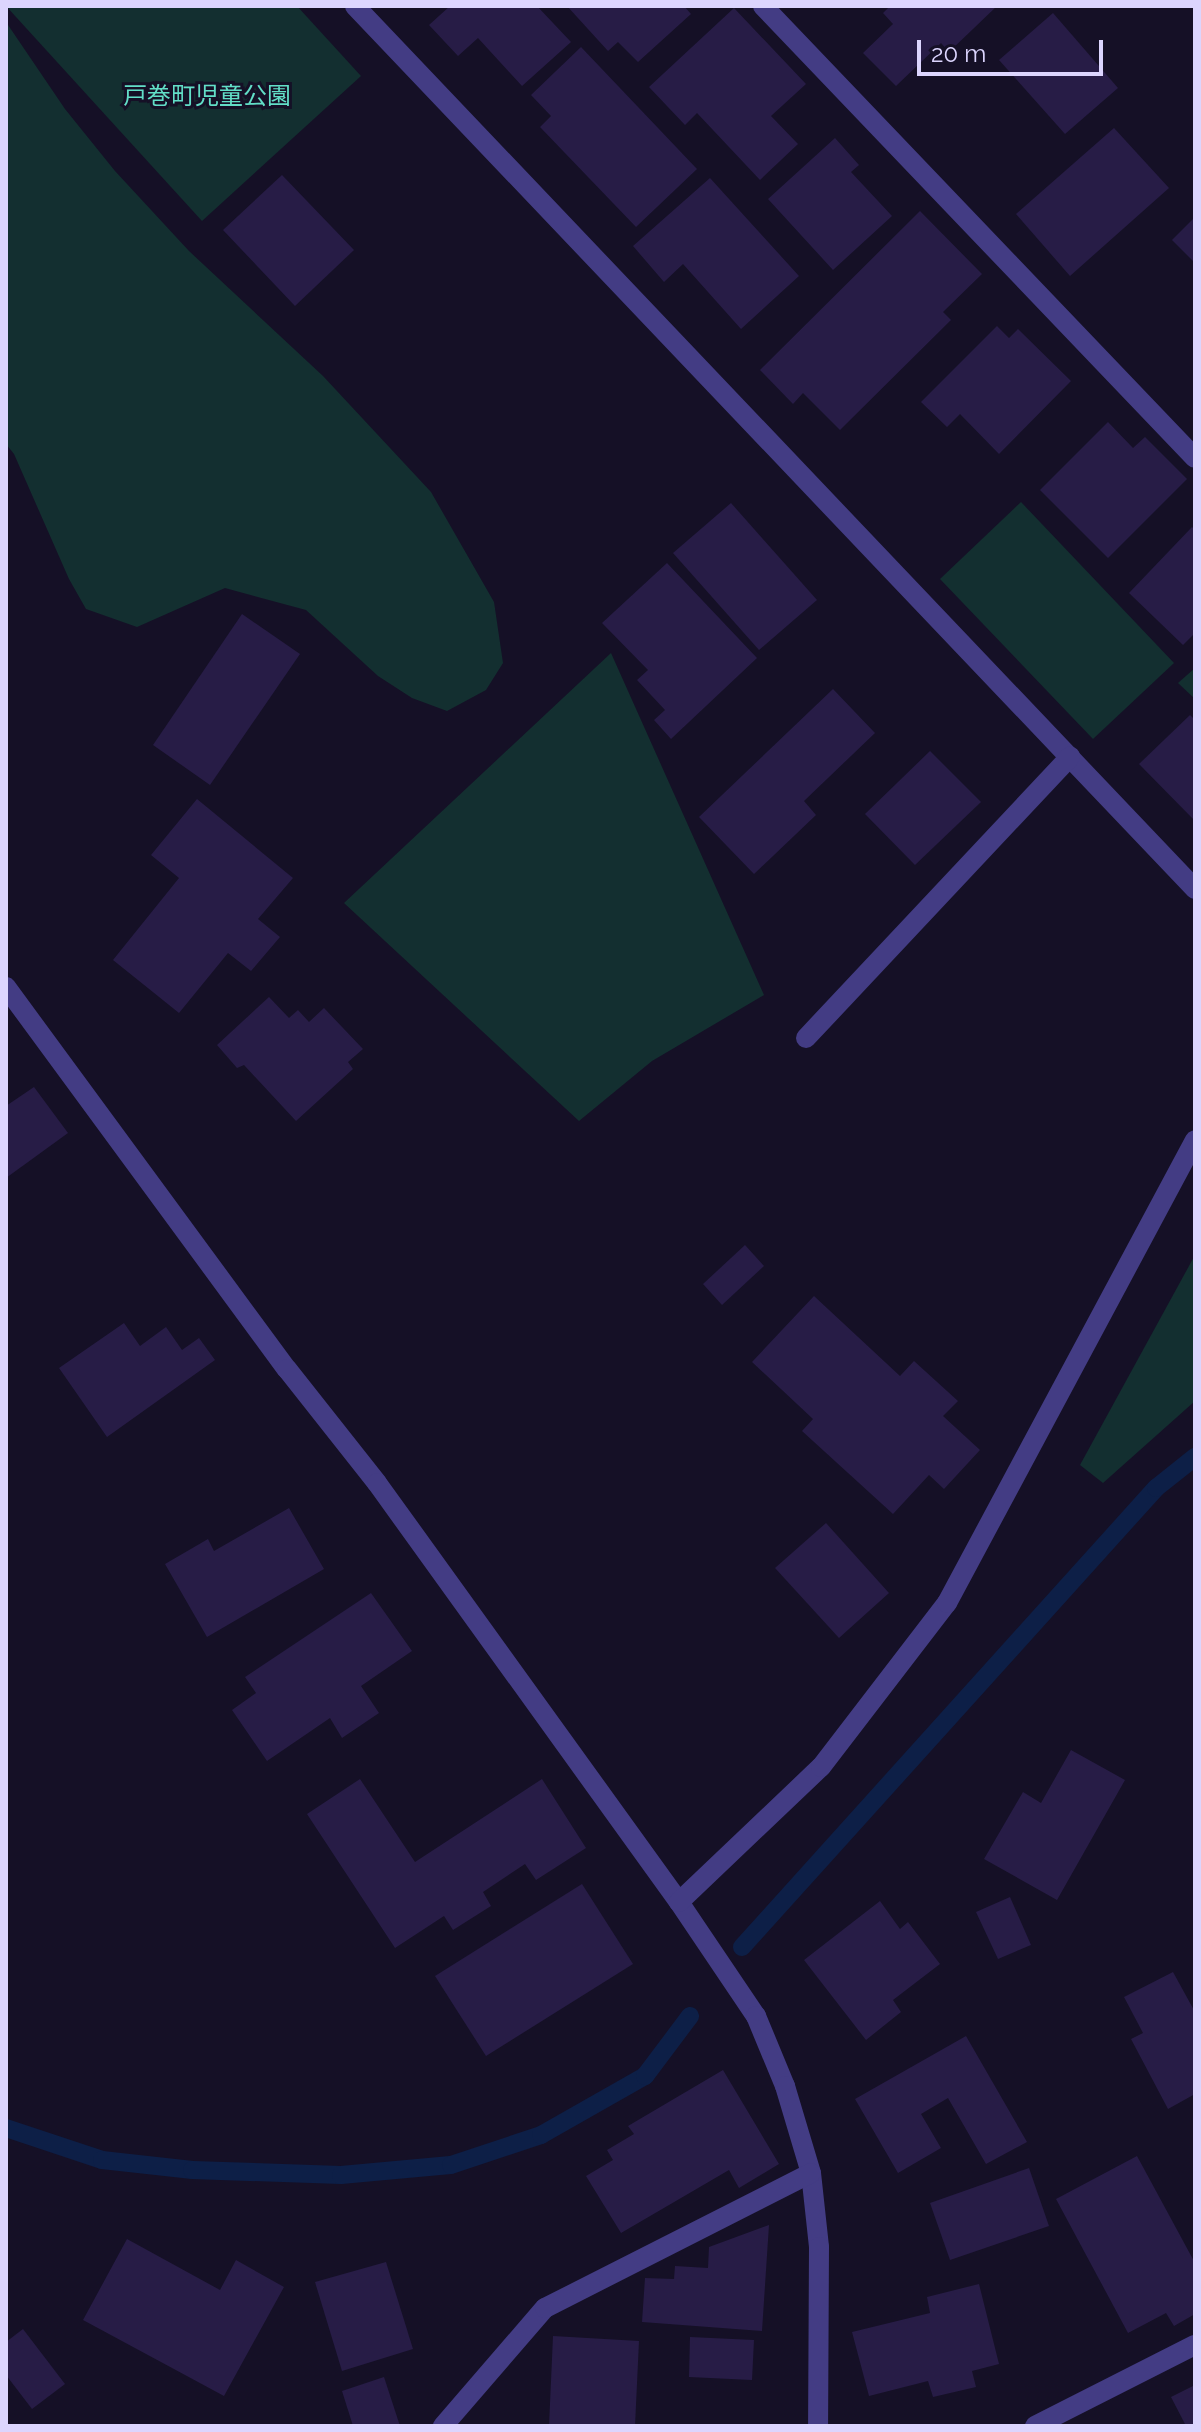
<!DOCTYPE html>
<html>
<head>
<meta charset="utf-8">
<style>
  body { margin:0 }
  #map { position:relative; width:1201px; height:2432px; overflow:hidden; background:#151026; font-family:Raleway,"Noto Sans JP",sans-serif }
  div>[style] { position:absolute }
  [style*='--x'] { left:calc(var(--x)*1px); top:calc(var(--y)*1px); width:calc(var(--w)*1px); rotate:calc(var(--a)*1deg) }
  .green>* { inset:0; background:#132f30 }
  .stream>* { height:18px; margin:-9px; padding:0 9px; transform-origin:9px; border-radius:9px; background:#0d1f47 }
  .building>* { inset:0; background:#271c46 }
  .street>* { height:20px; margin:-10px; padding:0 10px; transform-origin:10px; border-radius:10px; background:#433c84 }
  span { translate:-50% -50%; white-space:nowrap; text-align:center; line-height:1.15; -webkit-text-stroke:6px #151026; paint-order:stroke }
  .park-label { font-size:24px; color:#62dec7 }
  .frame { position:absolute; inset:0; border:8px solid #dcd5fe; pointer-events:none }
  .scale { position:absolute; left:917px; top:40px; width:186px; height:36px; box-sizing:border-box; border:4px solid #dcd5fe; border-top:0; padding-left:10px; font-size:24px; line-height:28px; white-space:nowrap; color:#dcd5fe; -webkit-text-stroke:6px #151026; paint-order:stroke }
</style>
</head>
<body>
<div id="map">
  <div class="green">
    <i style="clip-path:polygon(6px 6px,297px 6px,361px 76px,202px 221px)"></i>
    <i style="clip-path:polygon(6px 22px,65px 109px,115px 171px,189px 251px,323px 376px,431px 492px,494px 602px,503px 663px,486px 690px,447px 711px,412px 698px,378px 676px,306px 610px,225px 588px,137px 627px,86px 609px,69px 579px,14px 454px,6px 444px)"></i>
    <i style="clip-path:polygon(1021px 502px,1174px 663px,1093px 739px,940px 579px)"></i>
    <i style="clip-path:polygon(611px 653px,764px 995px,652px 1061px,579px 1121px,344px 903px)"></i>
    <i style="clip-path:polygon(1195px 668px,1195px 699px,1178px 683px)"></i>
    <i style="clip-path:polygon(1195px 1255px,1195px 1401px,1103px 1483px,1080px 1465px)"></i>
  </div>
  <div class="stream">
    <i style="--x:742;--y:1947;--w:618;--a:-47.95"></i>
    <i style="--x:1156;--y:1488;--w:50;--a:-38.5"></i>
    <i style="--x:6;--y:2128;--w:101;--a:18.4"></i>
    <i style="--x:102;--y:2160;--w:91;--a:6.3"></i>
    <i style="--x:192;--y:2170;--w:149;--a:1.9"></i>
    <i style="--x:341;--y:2175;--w:110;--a:-5.2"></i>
    <i style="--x:451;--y:2165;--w:95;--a:-18.4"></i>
    <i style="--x:541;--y:2135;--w:120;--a:-29.6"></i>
    <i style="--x:645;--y:2076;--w:75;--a:-53.1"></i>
  </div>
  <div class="building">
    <i style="clip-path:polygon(450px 6px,537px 6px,571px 42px,522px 86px,478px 38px,458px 56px,429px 25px)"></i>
    <i style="clip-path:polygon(567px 6px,684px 6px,691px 14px,638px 62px,618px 42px,608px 51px)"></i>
    <i style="clip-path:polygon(890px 6px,997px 6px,949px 52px,941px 43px,896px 86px,863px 53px,893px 24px,883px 13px)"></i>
    <i style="clip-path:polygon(734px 8px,806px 84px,771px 116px,798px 144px,760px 180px,697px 113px,685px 125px,649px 87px)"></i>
    <i style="clip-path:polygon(1053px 13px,1118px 88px,1065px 134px,999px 60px)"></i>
    <i style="clip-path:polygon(581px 47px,697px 169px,636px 227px,540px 127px,551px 116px,531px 95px)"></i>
    <i style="clip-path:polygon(1114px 128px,1169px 188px,1070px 276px,1016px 214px)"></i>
    <i style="clip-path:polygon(835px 138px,859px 165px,851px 172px,892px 216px,833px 270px,768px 199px)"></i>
    <i style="clip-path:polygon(282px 175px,354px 250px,295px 306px,223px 230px)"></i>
    <i style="clip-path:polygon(710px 178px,799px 276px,741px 329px,683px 264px,664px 282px,633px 246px)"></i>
    <i style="clip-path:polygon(920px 211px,982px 274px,943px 312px,951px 320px,840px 430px,803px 393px,793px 404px,760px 370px)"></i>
    <i style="clip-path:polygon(1195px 217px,1195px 263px,1172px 240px)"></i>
    <i style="clip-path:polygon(997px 326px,1009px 338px,1018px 329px,1071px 381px,999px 454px,960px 414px,947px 427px,921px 402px)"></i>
    <i style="clip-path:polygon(1108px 422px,1133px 448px,1145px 437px,1187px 479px,1108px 558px,1040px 490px)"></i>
    <i style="clip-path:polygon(731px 503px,817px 600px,759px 650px,673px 553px)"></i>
    <i style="clip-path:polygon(1192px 527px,1195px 530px,1195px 633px,1183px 645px,1129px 593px)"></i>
    <i style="clip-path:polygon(667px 563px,757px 658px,671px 739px,654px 720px,665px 710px,637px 680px,648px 670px,602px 623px)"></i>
    <i style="clip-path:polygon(242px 614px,300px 654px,210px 785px,153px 745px)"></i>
    <i style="clip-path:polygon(833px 689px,875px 733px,804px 801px,816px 815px,754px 874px,699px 817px)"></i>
    <i style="clip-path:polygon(1190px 715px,1195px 720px,1195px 821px,1139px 764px)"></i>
    <i style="clip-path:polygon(930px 751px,981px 802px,915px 865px,865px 814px)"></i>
    <i style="clip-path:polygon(197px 799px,293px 878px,258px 919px,280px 937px,251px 971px,228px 953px,179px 1013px,113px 960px,179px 878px,151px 855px)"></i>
    <i style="clip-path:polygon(269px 997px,289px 1018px,298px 1010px,309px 1022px,324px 1008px,363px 1049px,348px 1062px,353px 1069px,296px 1121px,244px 1065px,237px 1068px,217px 1045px)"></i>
    <i style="clip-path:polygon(34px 1087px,68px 1133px,6px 1178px,6px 1106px)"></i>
    <i style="clip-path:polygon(745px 1245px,764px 1266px,722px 1305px,703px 1284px)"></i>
    <i style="clip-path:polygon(814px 1296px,900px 1376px,914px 1361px,958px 1401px,943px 1416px,980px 1450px,944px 1489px,929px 1475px,893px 1514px,802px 1431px,813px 1419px,752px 1362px)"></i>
    <i style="clip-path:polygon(124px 1323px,140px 1346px,166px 1327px,182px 1350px,199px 1338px,215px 1360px,107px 1437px,59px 1368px)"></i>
    <i style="clip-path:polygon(289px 1508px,324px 1569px,207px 1637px,165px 1564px,208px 1539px,214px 1551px)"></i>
    <i style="clip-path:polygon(826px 1523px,889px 1593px,839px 1638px,775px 1568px)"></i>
    <i style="clip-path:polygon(371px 1593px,412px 1651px,361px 1686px,379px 1713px,342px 1738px,330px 1718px,267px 1761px,232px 1710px,256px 1693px,245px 1677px)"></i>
    <i style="clip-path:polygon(1071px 1750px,1125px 1780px,1057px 1900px,984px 1859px,1023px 1792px,1041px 1803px)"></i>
    <i style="clip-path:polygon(360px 1779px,415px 1862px,542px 1779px,586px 1848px,536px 1880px,525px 1864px,483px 1892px,491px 1906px,453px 1930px,444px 1916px,395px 1948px,307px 1814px)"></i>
    <i style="clip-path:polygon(582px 1884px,633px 1964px,486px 2056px,435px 1976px)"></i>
    <i style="clip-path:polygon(1010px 1897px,1031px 1945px,998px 1959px,976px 1912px)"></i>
    <i style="clip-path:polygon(880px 1901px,900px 1929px,908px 1922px,940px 1964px,893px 2000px,901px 2012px,866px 2040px,804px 1960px)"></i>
    <i style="clip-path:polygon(1173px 1972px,1195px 2012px,1195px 2094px,1168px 2109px,1131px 2039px,1143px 2033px,1124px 1997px)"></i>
    <i style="clip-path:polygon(966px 2036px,1027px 2142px,986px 2164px,948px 2098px,921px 2114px,941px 2148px,898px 2173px,855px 2099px)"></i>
    <i style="clip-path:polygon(723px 2070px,779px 2164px,739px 2188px,729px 2170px,621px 2233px,586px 2176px,613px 2160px,607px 2150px,634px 2134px,628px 2126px)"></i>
    <i style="clip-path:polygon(1137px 2156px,1195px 2263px,1195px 2314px,1174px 2326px,1166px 2313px,1128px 2333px,1056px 2199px)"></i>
    <i style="clip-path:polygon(1029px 2168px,1049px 2226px,950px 2260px,930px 2203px)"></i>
    <i style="clip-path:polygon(769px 2225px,762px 2331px,642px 2322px,645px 2278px,674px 2279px,675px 2266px,708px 2268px,709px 2247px)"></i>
    <i style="clip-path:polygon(127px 2239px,220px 2290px,236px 2260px,284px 2287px,224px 2396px,83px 2320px)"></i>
    <i style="clip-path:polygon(386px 2262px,413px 2349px,342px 2371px,315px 2282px)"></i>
    <i style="clip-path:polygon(979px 2284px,999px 2364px,972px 2371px,976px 2387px,933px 2397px,928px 2381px,869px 2396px,852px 2332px,930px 2313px,927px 2297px)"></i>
    <i style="clip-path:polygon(23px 2329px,65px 2384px,32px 2409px,6px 2375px,6px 2342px)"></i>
    <i style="clip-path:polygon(553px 2336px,639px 2341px,635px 2426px,549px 2426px)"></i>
    <i style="clip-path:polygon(690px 2337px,754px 2340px,752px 2380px,689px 2377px)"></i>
    <i style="clip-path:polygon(384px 2377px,400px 2426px,353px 2426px,342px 2391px)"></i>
    <i style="clip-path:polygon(1195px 2385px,1195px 2426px,1186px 2426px,1171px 2397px)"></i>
  </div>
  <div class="street">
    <i style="--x:355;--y:6;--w:1219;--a:46.43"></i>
    <i style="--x:763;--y:6;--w:625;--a:46.3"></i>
    <i style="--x:6;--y:987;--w:474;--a:53.7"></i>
    <i style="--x:287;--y:1369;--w:145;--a:51.7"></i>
    <i style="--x:377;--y:1483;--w:516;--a:54.22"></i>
    <i style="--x:679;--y:1902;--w:138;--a:56"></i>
    <i style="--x:756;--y:2016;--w:76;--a:67.5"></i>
    <i style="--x:785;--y:2086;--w:91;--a:73.4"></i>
    <i style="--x:811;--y:2173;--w:74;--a:83.8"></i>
    <i style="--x:819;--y:2247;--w:179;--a:90.3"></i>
    <i style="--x:806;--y:1038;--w:386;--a:-46.8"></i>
    <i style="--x:679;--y:1902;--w:196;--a:-43.6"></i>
    <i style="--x:821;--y:1767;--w:207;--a:-52.5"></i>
    <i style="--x:947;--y:1603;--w:525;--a:-61.82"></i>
    <i style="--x:443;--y:2426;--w:156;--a:-49.2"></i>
    <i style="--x:545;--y:2308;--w:298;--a:-26.9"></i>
    <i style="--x:1035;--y:2426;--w:179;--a:-26.9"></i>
  </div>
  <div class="park-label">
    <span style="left:207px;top:96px">戸巻町児童公園</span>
  </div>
  <div class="frame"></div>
  <div class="scale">20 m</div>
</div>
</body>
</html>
